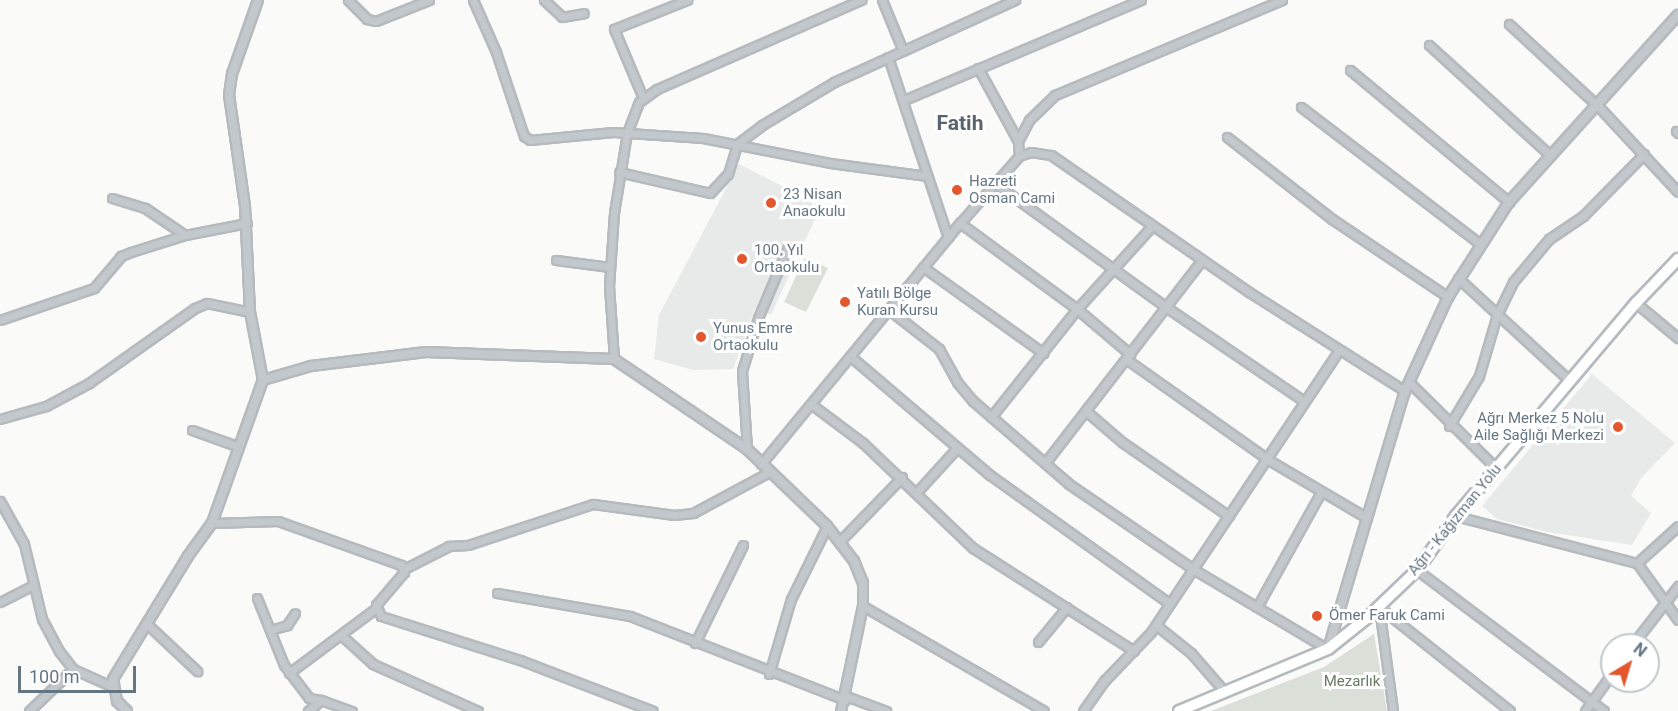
<!DOCTYPE html>
<html>
<head>
<meta charset="utf-8">
<style>
  body { margin:0 }
  #map { position:relative; width:1678px; height:711px; overflow:hidden; background:#fafaf8; font-family:Roboto,sans-serif }
  div>[style] { position:absolute }
  [style*='--x'] { left:calc(var(--x)*1px); top:calc(var(--y)*1px); width:calc(var(--w)*1px); rotate:calc(var(--a)*1deg) }
  .built>* { inset:0; background:#e8e9e9 }
  .green>* { inset:0; background:#dadfd7 }
  .roads { filter:drop-shadow(2px 0 #b5babe) drop-shadow(-2px 0 #b5babe) drop-shadow(0 2px #b5babe) drop-shadow(0 -2px #b5babe) }
  .minor>* { height:7px; margin:-3.5px; padding:0 3.5px; transform-origin:3.5px; border-radius:3.5px; background:#c3c8cc }
  .tertiary>* { height:8px; margin:-4px; padding:0 4px; transform-origin:4px; border-radius:4px; background:#c3c8cc }
  .primary>* { height:10px; margin:-5px; padding:0 5px; transform-origin:5px; border-radius:5px; background:#fff }
  .dots>* { width:16px; height:16px; translate:-50% -50%; box-sizing:border-box; border:3px solid #fff; border-radius:50% }
  span { translate:-50% -50%; white-space:nowrap; text-align:center; line-height:1.15; -webkit-text-stroke:6px #fff; paint-order:stroke }
  .poi-label { font-size:15px; color:#657683 }
  .left { translate:0 -50%; text-align:left }
  .right { translate:-100% -50%; text-align:right }
  .street-label { font-size:15px; color:#657683 }
  .park-label { font-size:15px; color:#687a64 }
  .district-label { font-size:21px; color:#57646e; font-weight:700 }
  .north { position:absolute; left:1600px; top:633px; width:60px; height:60px; box-sizing:border-box; background:#fff; border:2px solid #c1c8cd; border-radius:50%; rotate:38deg; font-size:16px; font-weight:700; line-height:24px; text-align:center; color:#657683 }
  .north::after { content:''; display:block; margin:auto; width:21px; height:27px; background:#e4572e; clip-path:polygon(50% 0,100% 100%,50% 72%,0 100%) }
  .scale { position:absolute; left:18px; top:666px; width:118px; height:27px; box-sizing:border-box; border:3px solid #657683; border-top:0; padding-left:8px; font-size:18px; line-height:21px; white-space:nowrap; color:#657683; -webkit-text-stroke:4px #fff; paint-order:stroke }
</style>
</head>
<body>
<div id="map">
  <div class="built">
    <i style="clip-path:polygon(739px 164px,821px 206px,771px 315px,755px 309px,733px 369px,693px 370px,654px 359px,659px 315px)"></i>
    <i style="clip-path:polygon(1592px 374px,1675px 443px,1641px 478px,1631px 496px,1651px 513px,1632px 545px,1547px 532px,1497px 519px,1482px 506px)"></i>
  </div>
  <div class="green">
    <i style="clip-path:polygon(805px 257px,828px 268px,806px 312px,784px 302px)"></i>
    <i style="clip-path:polygon(1374px 634px,1387px 711px,1211px 711px,1324px 667px)"></i>
  </div>
  <div class="roads">
    <div class="minor">
      <i style="--x:348;--y:0;--w:27;--a:45"></i>
      <i style="--x:367;--y:19;--w:9;--a:13"></i>
      <i style="--x:376;--y:21;--w:57;--a:-21.6"></i>
      <i style="--x:473;--y:0;--w:57;--a:66.1"></i>
      <i style="--x:496;--y:52;--w:89;--a:71.6"></i>
      <i style="--x:524;--y:136;--w:7;--a:34"></i>
      <i style="--x:530;--y:140;--w:83;--a:-5.5"></i>
      <i style="--x:613;--y:132;--w:90;--a:3.8"></i>
      <i style="--x:703;--y:138;--w:129;--a:11.1"></i>
      <i style="--x:830;--y:163;--w:98;--a:7.6"></i>
      <i style="--x:544;--y:0;--w:25;--a:43"></i>
      <i style="--x:562;--y:17;--w:22;--a:-10"></i>
      <i style="--x:882;--y:0;--w:55;--a:67.6"></i>
      <i style="--x:1509;--y:24;--w:121;--a:42.7"></i>
      <i style="--x:1598;--y:106;--w:117;--a:47.1"></i>
      <i style="--x:1429;--y:45;--w:164;--a:42.3"></i>
      <i style="--x:888;--y:57;--w:190;--a:71.6"></i>
      <i style="--x:978;--y:68;--w:83;--a:61.3"></i>
      <i style="--x:1350;--y:70;--w:207;--a:39.7"></i>
      <i style="--x:643;--y:98;--w:75;--a:-112.8"></i>
      <i style="--x:614;--y:29;--w:79;--a:-21.7"></i>
      <i style="--x:904;--y:100;--w:257;--a:-22.9"></i>
      <i style="--x:1301;--y:107;--w:224;--a:37.4"></i>
      <i style="--x:1676;--y:131;--w:3;--a:45"></i>
      <i style="--x:1227;--y:137;--w:133;--a:38"></i>
      <i style="--x:1332;--y:219;--w:140;--a:33.9"></i>
      <i style="--x:1019;--y:156;--w:15;--a:-94"></i>
      <i style="--x:1018;--y:141;--w:24;--a:-62"></i>
      <i style="--x:1029;--y:120;--w:36;--a:-44"></i>
      <i style="--x:1055;--y:95;--w:246;--a:-22.7"></i>
      <i style="--x:619;--y:172;--w:93;--a:13"></i>
      <i style="--x:710;--y:193;--w:26;--a:-47"></i>
      <i style="--x:728;--y:174;--w:31;--a:-73"></i>
      <i style="--x:737;--y:144;--w:31;--a:-37"></i>
      <i style="--x:762;--y:125;--w:84;--a:-30.8"></i>
      <i style="--x:834;--y:82;--w:199;--a:-24.4"></i>
      <i style="--x:996;--y:184;--w:210;--a:35.9"></i>
      <i style="--x:1166;--y:307;--w:167;--a:34.3"></i>
      <i style="--x:112;--y:198;--w:34;--a:17"></i>
      <i style="--x:145;--y:208;--w:48;--a:34"></i>
      <i style="--x:960;--y:223;--w:145;--a:36.3"></i>
      <i style="--x:1077;--y:309;--w:70;--a:40.3"></i>
      <i style="--x:556;--y:260;--w:54;--a:7.4"></i>
      <i style="--x:923;--y:267;--w:148;--a:35.6"></i>
      <i style="--x:1458;--y:278;--w:152;--a:42.6"></i>
      <i style="--x:1636;--y:303;--w:55;--a:39.8"></i>
      <i style="--x:888;--y:309;--w:65;--a:38.1"></i>
      <i style="--x:939;--y:349;--w:38;--a:61"></i>
      <i style="--x:957;--y:382;--w:25;--a:50"></i>
      <i style="--x:973;--y:401;--w:127;--a:40.8"></i>
      <i style="--x:1069;--y:484;--w:150;--a:34.4"></i>
      <i style="--x:1193;--y:569;--w:157;--a:30.7"></i>
      <i style="--x:0;--y:320;--w:99;--a:-18.8"></i>
      <i style="--x:94;--y:288;--w:42;--a:-49.8"></i>
      <i style="--x:121;--y:256;--w:11;--a:-22"></i>
      <i style="--x:131;--y:252;--w:57;--a:-17.5"></i>
      <i style="--x:185;--y:235;--w:63;--a:-11"></i>
      <i style="--x:850;--y:356;--w:184;--a:40.4"></i>
      <i style="--x:990;--y:475;--w:221;--a:35.6"></i>
      <i style="--x:614;--y:359;--w:73;--a:-93.9"></i>
      <i style="--x:609;--y:286;--w:73;--a:-86.1"></i>
      <i style="--x:614;--y:213;--w:81;--a:-80.8"></i>
      <i style="--x:627;--y:133;--w:33;--a:-69"></i>
      <i style="--x:639;--y:102;--w:22;--a:-36"></i>
      <i style="--x:657;--y:89;--w:223;--a:-23.6"></i>
      <i style="--x:1126;--y:359;--w:173;--a:35.3"></i>
      <i style="--x:1267;--y:459;--w:116;--a:30.5"></i>
      <i style="--x:1409;--y:382;--w:122;--a:44.7"></i>
      <i style="--x:811;--y:404;--w:65;--a:36.9"></i>
      <i style="--x:863;--y:443;--w:152;--a:43.7"></i>
      <i style="--x:973;--y:548;--w:191;--a:32.6"></i>
      <i style="--x:1086;--y:411;--w:48;--a:40.7"></i>
      <i style="--x:1122;--y:442;--w:130;--a:34.7"></i>
      <i style="--x:991;--y:417;--w:138;--a:-51.5"></i>
      <i style="--x:1077;--y:309;--w:112;--a:-47.9"></i>
      <i style="--x:0;--y:419;--w:48;--a:-15.8"></i>
      <i style="--x:46;--y:406;--w:49;--a:-28.1"></i>
      <i style="--x:89;--y:383;--w:130;--a:-35.3"></i>
      <i style="--x:195;--y:308;--w:13;--a:-23"></i>
      <i style="--x:207;--y:303;--w:44;--a:11.8"></i>
      <i style="--x:1449;--y:426;--w:58;--a:-59"></i>
      <i style="--x:1479;--y:376;--w:64;--a:-73.6"></i>
      <i style="--x:1497;--y:315;--w:37;--a:-64"></i>
      <i style="--x:1513;--y:282;--w:56;--a:-50.1"></i>
      <i style="--x:1549;--y:239;--w:41;--a:-34.1"></i>
      <i style="--x:1583;--y:216;--w:87;--a:-45.5"></i>
      <i style="--x:192;--y:430;--w:48;--a:19.6"></i>
      <i style="--x:747;--y:449;--w:78;--a:-93.7"></i>
      <i style="--x:742;--y:371;--w:55;--a:-73.2"></i>
      <i style="--x:758;--y:318;--w:77;--a:-67.1"></i>
      <i style="--x:1045;--y:463;--w:257;--a:-52.3"></i>
      <i style="--x:761;--y:464;--w:313;--a:-50.5"></i>
      <i style="--x:960;--y:223;--w:89;--a:-48.6"></i>
      <i style="--x:1019;--y:156;--w:13;--a:-18"></i>
      <i style="--x:1031;--y:152;--w:20;--a:9"></i>
      <i style="--x:1051;--y:155;--w:241;--a:34.7"></i>
      <i style="--x:1249;--y:292;--w:185;--a:32.4"></i>
      <i style="--x:916;--y:493;--w:61;--a:-47.7"></i>
      <i style="--x:0;--y:501;--w:49;--a:60.8"></i>
      <i style="--x:24;--y:544;--w:77;--a:76.5"></i>
      <i style="--x:42;--y:619;--w:36;--a:62"></i>
      <i style="--x:59;--y:651;--w:23;--a:52"></i>
      <i style="--x:73;--y:669;--w:42;--a:24.1"></i>
      <i style="--x:1456;--y:516;--w:187;--a:14.6"></i>
      <i style="--x:1637;--y:563;--w:55;--a:-42.1"></i>
      <i style="--x:212;--y:523;--w:66;--a:-1.7"></i>
      <i style="--x:278;--y:521;--w:131;--a:19.7"></i>
      <i style="--x:401;--y:565;--w:8;--a:67"></i>
      <i style="--x:404;--y:572;--w:43;--a:130.3"></i>
      <i style="--x:376;--y:605;--w:12;--a:66"></i>
      <i style="--x:381;--y:616;--w:146;--a:17.6"></i>
      <i style="--x:520;--y:660;--w:142;--a:21"></i>
      <i style="--x:840;--y:541;--w:89;--a:-45.9"></i>
      <i style="--x:1637;--y:563;--w:70;--a:54.3"></i>
      <i style="--x:404;--y:569;--w:51;--a:-27.1"></i>
      <i style="--x:449;--y:546;--w:19;--a:-3"></i>
      <i style="--x:468;--y:545;--w:132;--a:-18.2"></i>
      <i style="--x:593;--y:504;--w:82;--a:7.7"></i>
      <i style="--x:674;--y:515;--w:19;--a:-6"></i>
      <i style="--x:693;--y:513;--w:86;--a:-28.3"></i>
      <i style="--x:1417;--y:570;--w:234;--a:37"></i>
      <i style="--x:497;--y:593;--w:135;--a:9.8"></i>
      <i style="--x:630;--y:616;--w:231;--a:21.3"></i>
      <i style="--x:257;--y:598;--w:72;--a:68.1"></i>
      <i style="--x:284;--y:665;--w:41;--a:52.9"></i>
      <i style="--x:309;--y:698;--w:12;--a:9"></i>
      <i style="--x:0;--y:602;--w:38;--a:-27"></i>
      <i style="--x:863;--y:606;--w:209;--a:30.1"></i>
      <i style="--x:1257;--y:607;--w:132;--a:-60.9"></i>
      <i style="--x:1379;--y:607;--w:167;--a:38.4"></i>
      <i style="--x:1379;--y:607;--w:105;--a:82.3"></i>
      <i style="--x:147;--y:624;--w:69;--a:43.2"></i>
      <i style="--x:1156;--y:625;--w:45;--a:38.7"></i>
      <i style="--x:1191;--y:653;--w:50;--a:49"></i>
      <i style="--x:270;--y:630;--w:18;--a:-16"></i>
      <i style="--x:287;--y:625;--w:14;--a:-56"></i>
      <i style="--x:341;--y:635;--w:43;--a:42.2"></i>
      <i style="--x:373;--y:664;--w:115;--a:24.1"></i>
      <i style="--x:1038;--y:642;--w:45;--a:-50.4"></i>
      <i style="--x:695;--y:643;--w:109;--a:-63.9"></i>
      <i style="--x:1632;--y:645;--w:75;--a:-52.1"></i>
      <i style="--x:289;--y:673;--w:107;--a:-36.7"></i>
      <i style="--x:769;--y:674;--w:78;--a:-73.7"></i>
      <i style="--x:791;--y:599;--w:81;--a:-63.7"></i>
      <i style="--x:846;--y:696;--w:43;--a:20.6"></i>
      <i style="--x:29;--y:711;--w:61;--a:-43.7"></i>
      <i style="--x:308;--y:711;--w:17;--a:-40"></i>
      <i style="--x:321;--y:700;--w:33;--a:20"></i>
      <i style="--x:1083;--y:711;--w:38;--a:-55"></i>
      <i style="--x:1105;--y:680;--w:66;--a:-46.2"></i>
      <i style="--x:1151;--y:632;--w:339;--a:-56.3"></i>
      <i style="--x:1585;--y:711;--w:47;--a:-54.6"></i>
    </div>
    <div class="tertiary">
      <i style="--x:263;--y:380;--w:50;--a:-16.3"></i>
      <i style="--x:311;--y:366;--w:116;--a:-6.9"></i>
      <i style="--x:426;--y:352;--w:188;--a:2.1"></i>
      <i style="--x:614;--y:359;--w:161;--a:34.1"></i>
      <i style="--x:747;--y:449;--w:111;--a:43.9"></i>
      <i style="--x:827;--y:526;--w:44;--a:52.4"></i>
      <i style="--x:854;--y:561;--w:24;--a:68"></i>
      <i style="--x:863;--y:583;--w:23;--a:90"></i>
      <i style="--x:863;--y:606;--w:107;--a:101.8"></i>
      <i style="--x:1328;--y:649;--w:269;--a:-73.4"></i>
      <i style="--x:1405;--y:391;--w:103;--a:-65.4"></i>
      <i style="--x:1448;--y:297;--w:113;--a:-57.3"></i>
      <i style="--x:1509;--y:202;--w:252;--a:-47.9"></i>
      <i style="--x:127;--y:711;--w:14;--a:-135"></i>
      <i style="--x:117;--y:701;--w:22;--a:-100"></i>
      <i style="--x:113;--y:679;--w:144;--a:-58.6"></i>
      <i style="--x:188;--y:556;--w:41;--a:-54"></i>
      <i style="--x:212;--y:523;--w:152;--a:-70.4"></i>
      <i style="--x:263;--y:380;--w:69;--a:-100.8"></i>
      <i style="--x:250;--y:312;--w:106;--a:-92.7"></i>
      <i style="--x:245;--y:206;--w:112;--a:-98.2"></i>
      <i style="--x:229;--y:95;--w:21;--a:-82"></i>
      <i style="--x:232;--y:74;--w:78;--a:-70.6"></i>
    </div>
    <div class="primary">
      <i style="--x:1179;--y:711;--w:161;--a:-22.6"></i>
      <i style="--x:1328;--y:649;--w:50;--a:-38.5"></i>
      <i style="--x:1367;--y:618;--w:69;--a:-43.8"></i>
      <i style="--x:1417;--y:570;--w:67;--a:-54.2"></i>
      <i style="--x:1456;--y:516;--w:279;--a:-49.8"></i>
      <i style="--x:1636;--y:303;--w:61;--a:-46.3"></i>
    </div>
  </div>
  <div class="dots">
    <i style="left:957px;top:190px;background:#e4572e"></i>
    <i style="left:771px;top:203px;background:#e4572e"></i>
    <i style="left:742px;top:259px;background:#e4572e"></i>
    <i style="left:845px;top:302px;background:#e4572e"></i>
    <i style="left:701px;top:337px;background:#e4572e"></i>
    <i style="left:1618px;top:427px;background:#e4572e"></i>
    <i style="left:1317px;top:616px;background:#e4572e"></i>
  </div>
  <div class="poi-label">
    <span class="left" style="left:969px;top:190px">Hazreti<br>Osman Cami</span>
    <span class="left" style="left:783px;top:203px">23 Nisan<br>Anaokulu</span>
    <span class="left" style="left:754px;top:259px">100. Yıl<br>Ortaokulu</span>
    <span class="left" style="left:857px;top:302px">Yatılı Bölge<br>Kuran Kursu</span>
    <span class="left" style="left:713px;top:337px">Yunus Emre<br>Ortaokulu</span>
    <span class="right" style="left:1604px;top:427px">Ağrı Merkez 5 Nolu<br>Aile Sağlığı Merkezi</span>
    <span class="left" style="left:1329px;top:616px">Ömer Faruk Cami</span>
  </div>
  <div class="street-label">
    <span style="left:1455px;top:520px;rotate:-51deg">Ağrı - Kağızman Yolu</span>
  </div>
  <div class="park-label">
    <span style="left:1352px;top:682px">Mezarlık</span>
  </div>
  <div class="district-label">
    <span style="left:960px;top:123px">Fatih</span>
  </div>
  <div class="north">N</div>
  <div class="scale">100 m</div>
</div>
</body>
</html>
